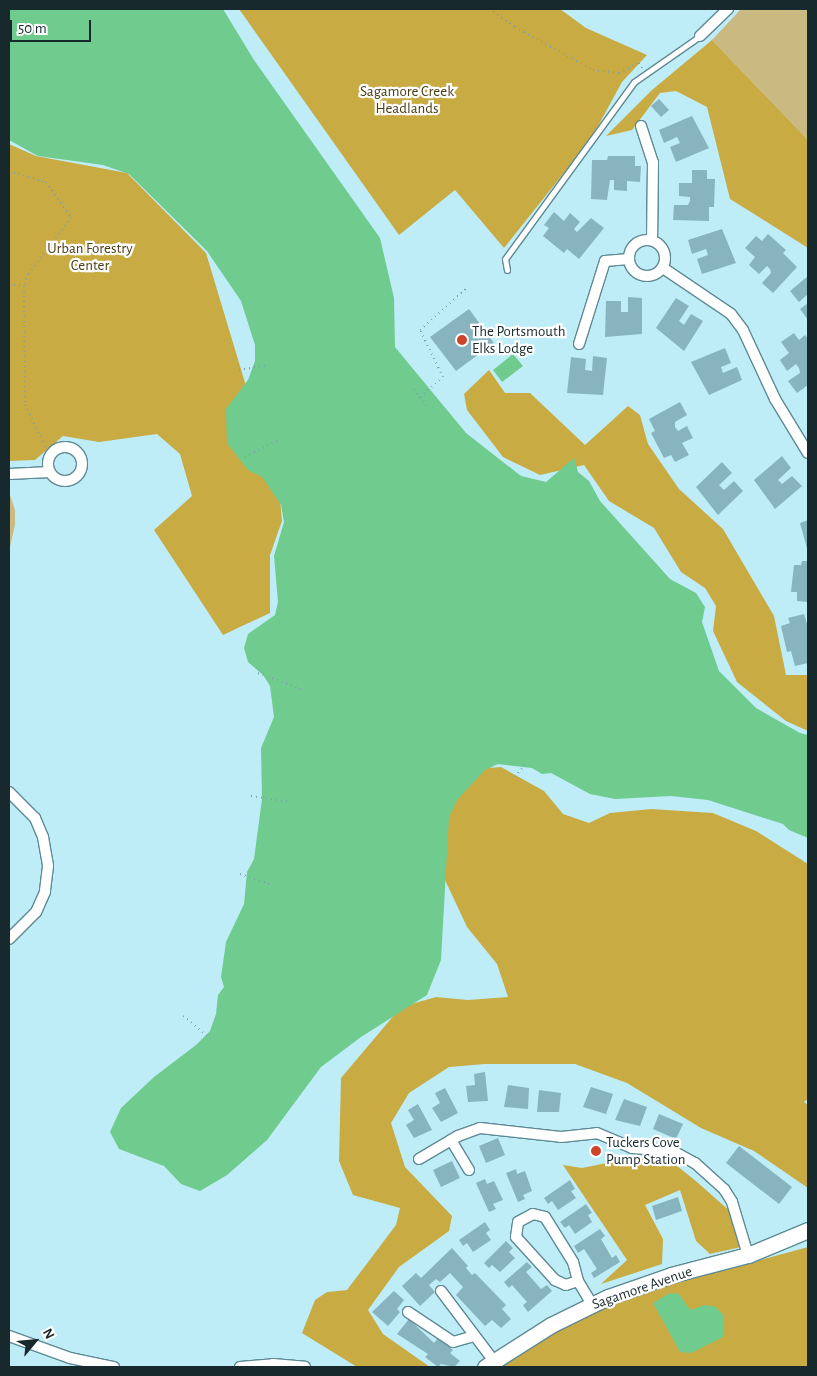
<!DOCTYPE html>
<html>
<head>
<meta charset="utf-8">
<style>
  body { margin:0 }
  #map { position:relative; width:817px; height:1376px; overflow:hidden; background:#beedf8; font-family:"Alegreya Sans",sans-serif }
  div>[style] { position:absolute }
  [style*='--x'] { left:calc(var(--x)*1px); top:calc(var(--y)*1px); width:calc(var(--w)*1px); rotate:calc(var(--a)*1deg) }
  .green>* { inset:0; background:#cab981 }
  .forest>* { inset:0; background:#c9ab44 }
  .water>* { inset:0; background:#6fcb8e }
  .building>* { inset:0; background:#87b4be }
  .path>* { height:2px; margin-top:-1px; transform-origin:0; background:repeating-linear-gradient(90deg,#7ea2ab 0 1px,transparent 0 5px) }
  .roads { filter:drop-shadow(1px 0 #5e8a94) drop-shadow(-1px 0 #5e8a94) drop-shadow(0 1px #5e8a94) drop-shadow(0 -1px #5e8a94) }
  .lane>* { height:5px; margin:-2.5px; padding:0 2.5px; transform-origin:2.5px; border-radius:2.5px; background:#fff }
  .street>* { height:10px; margin:-5px; padding:0 5px; transform-origin:5px; border-radius:5px; background:#fff }
  .street>.ring { margin:-5px; padding:0; box-sizing:content-box; background:none; border:10px solid #fff; border-radius:50% }
  .secondary>* { height:15px; margin:-7.5px; padding:0 7.5px; transform-origin:7.5px; border-radius:7.5px; background:#fff }
  .dots>* { width:14px; height:14px; translate:-50% -50%; box-sizing:border-box; border:2px solid #fff; border-radius:50% }
  span { translate:-50% -50%; white-space:nowrap; text-align:center; line-height:1.15; -webkit-text-stroke:4.5px #fff; paint-order:stroke }
  .park-label { font-size:15px; color:#493d12 }
  .poi-label { font-size:15px; color:#17292d }
  .left { translate:0 -50%; text-align:left }
  .street-label { font-size:15px; color:#17292d }
  .frame { position:absolute; inset:0; border:10px solid #17292d; pointer-events:none }
  .north { position:absolute; left:10px; top:1316px; width:50px; height:50px; -webkit-text-stroke:4px #fff; paint-order:stroke; rotate:62deg; font-size:14px; font-weight:700; line-height:20px; text-align:center; color:#17292d }
  .north::after { content:''; display:block; margin:auto; width:18px; height:22px; background:#17292d; clip-path:polygon(50% 0,100% 100%,50% 72%,0 100%) }
  .scale { position:absolute; left:10px; top:20px; width:81px; height:22px; box-sizing:border-box; border:2px solid #17292d; border-top:0; padding-left:6px; font-size:15px; line-height:18px; white-space:nowrap; color:#17292d; -webkit-text-stroke:4px #fff; paint-order:stroke }
</style>
</head>
<body>
<div id="map">
  <div class="green">
    <i style="clip-path:polygon(741px 9px,808px 9px,808px 140px,712px 40px)"></i>
    <i style="clip-path:polygon(9px 492px,15px 510px,15px 525px,9px 551px)"></i>
  </div>
  <div class="forest">
    <i style="clip-path:polygon(239px 9px,560px 9px,586px 28px,647px 55px,622px 82px,591px 139px,504px 248px,455px 190px,399px 235px)"></i>
    <i style="clip-path:polygon(712px 40px,808px 140px,808px 248px,730px 199px,707px 107px,676px 91px,660px 93px,632px 130px,606px 136px,652px 90px)"></i>
    <i style="clip-path:polygon(9px 144px,36px 156px,127px 173px,206px 253px,280px 499px,282px 521px,270px 555px,270px 613px,223px 635px,154px 530px,192px 496px,180px 454px,157px 434px,99px 442px,63px 436px,35px 460px,9px 461px)"></i>
    <i style="clip-path:polygon(489px 370px,505px 393px,530px 393px,585px 445px,628px 406px,640px 415px,648px 444px,679px 489px,723px 529px,774px 616px,786px 675px,808px 675px,808px 731px,786px 721px,737px 682px,713px 631px,716px 606px,705px 588px,681px 572px,654px 528px,609px 501px,584px 465px,540px 475px,503px 457px,467px 410px,464px 394px)"></i>
    <i style="clip-path:polygon(501px 767px,544px 791px,563px 814px,589px 823px,610px 813px,651px 809px,713px 813px,756px 831px,808px 864px,808px 1099px,804px 1102px,808px 1105px,808px 1188px,754px 1151px,701px 1128px,627px 1083px,575px 1064px,485px 1064px,449px 1067px,409px 1093px,391px 1123px,405px 1167px,452px 1216px,449px 1231px,399px 1267px,368px 1310px,383px 1334px,430px 1367px,357px 1367px,302px 1333px,315px 1300px,327px 1292px,347px 1290px,396px 1225px,400px 1208px,353px 1195px,339px 1161px,341px 1078px,401px 1007px,436px 997px,468px 1000px,508px 997px,497px 964px,467px 927px,445px 880px,440px 824px,476px 769px)"></i>
    <i style="clip-path:polygon(631px 1158px,671px 1161px,697px 1182px,732px 1213px,741px 1247px,710px 1254px,696px 1241px,680px 1190px,645px 1205px,663px 1239px,662px 1264px,601px 1284px,627px 1260px,563px 1165px,582px 1168px)"></i>
    <i style="clip-path:polygon(808px 1247px,808px 1367px,498px 1367px,576px 1317px,650px 1290px)"></i>
  </div>
  <div class="water">
    <i style="clip-path:polygon(9px 9px,223px 9px,254px 60px,380px 238px,394px 298px,395px 347px,466px 433px,521px 476px,546px 482px,574px 458px,578px 472px,589px 481px,600px 501px,670px 579px,696px 593px,705px 607px,702px 622px,719px 671px,756px 708px,800px 733px,808px 735px,808px 838px,789px 830px,783px 824px,708px 800px,671px 796px,615px 799px,590px 794px,551px 773px,542px 774px,532px 768px,498px 764px,485px 770px,457px 800px,449px 817px,441px 960px,427px 995px,361px 1037px,321px 1067px,267px 1140px,227px 1175px,200px 1191px,181px 1184px,164px 1166px,119px 1149px,110px 1132px,121px 1108px,154px 1077px,196px 1045px,210px 1031px,216px 1014px,218px 995px,224px 987px,221px 977px,226px 942px,244px 904px,247px 872px,254px 859px,262px 799px,261px 748px,274px 717px,270px 686px,263px 675px,248px 662px,244px 648px,248px 634px,275px 615px,278px 602px,274px 556px,284px 522px,281px 505px,262px 477px,248px 470px,227px 443px,226px 409px,248px 380px,255px 361px,255px 345px,241px 301px,207px 251px,129px 174px,103px 165px,38px 156px,9px 140px)"></i>
    <i style="clip-path:polygon(513px 354px,523px 366px,502px 382px,493px 370px)"></i>
    <i style="clip-path:polygon(670px 1293px,679px 1294px,690px 1310px,705px 1305px,716px 1307px,723px 1315px,723px 1337px,691px 1353px,680px 1352px,653px 1303px)"></i>
  </div>
  <div class="building">
    <i style="clip-path:polygon(659px 99px,669px 110px,661px 117px,651px 106px)"></i>
    <i style="clip-path:polygon(692px 116px,709px 148px,676px 162px,670px 147px,680px 143px,677px 137px,664px 143px,659px 130px)"></i>
    <i style="clip-path:polygon(608px 156px,635px 156px,635px 166px,641px 166px,640px 182px,627px 181px,627px 191px,614px 190px,614px 180px,610px 180px,607px 200px,591px 199px,592px 160px,607px 160px)"></i>
    <i style="clip-path:polygon(692px 170px,707px 170px,707px 179px,715px 179px,714px 207px,709px 207px,709px 221px,673px 220px,674px 205px,688px 205px,690px 201px,690px 197px,679px 196px,679px 183px,692px 183px)"></i>
    <i style="clip-path:polygon(554px 212px,564px 221px,570px 213px,580px 222px,574px 229px,577px 232px,591px 218px,604px 228px,579px 259px,567px 249px,564px 253px,543px 236px,549px 228px,544px 225px)"></i>
    <i style="clip-path:polygon(722px 229px,736px 263px,702px 274px,697px 259px,708px 255px,706px 249px,692px 254px,688px 240px)"></i>
    <i style="clip-path:polygon(768px 234px,786px 250px,783px 253px,797px 267px,773px 293px,762px 283px,771px 273px,770px 269px,767px 266px,759px 274px,749px 265px,755px 257px,745px 248px,756px 236px,762px 241px)"></i>
    <i style="clip-path:polygon(808px 276px,808px 294px,799px 302px,790px 291px)"></i>
    <i style="clip-path:polygon(628px 297px,642px 298px,642px 334px,605px 337px,606px 301px,621px 301px,621px 312px,628px 312px)"></i>
    <i style="clip-path:polygon(676px 298px,689px 306px,679px 321px,684px 325px,691px 314px,703px 321px,684px 351px,656px 328px)"></i>
    <i style="clip-path:polygon(808px 303px,808px 320px,800px 309px)"></i>
    <i style="clip-path:polygon(469px 309px,494px 343px,456px 371px,430px 337px)"></i>
    <i style="clip-path:polygon(794px 333px,799px 340px,805px 335px,808px 339px,808px 385px,797px 393px,788px 381px,800px 373px,799px 368px,796px 364px,787px 371px,780px 360px,789px 353px,781px 342px)"></i>
    <i style="clip-path:polygon(725px 348px,731px 363px,721px 367px,723px 373px,737px 367px,742px 380px,709px 395px,691px 362px)"></i>
    <i style="clip-path:polygon(593px 356px,607px 358px,603px 395px,567px 393px,571px 357px,586px 359px,585px 370px,592px 371px)"></i>
    <i style="clip-path:polygon(680px 402px,687px 415px,675px 422px,675px 427px,678px 431px,687px 426px,693px 438px,682px 443px,689px 455px,675px 462px,671px 455px,664px 458px,651px 433px,655px 431px,649px 419px)"></i>
    <i style="clip-path:polygon(782px 456px,791px 468px,778px 480px,782px 484px,792px 476px,802px 486px,775px 509px,754px 480px)"></i>
    <i style="clip-path:polygon(722px 462px,732px 473px,719px 485px,724px 490px,734px 481px,743px 491px,718px 515px,696px 487px)"></i>
    <i style="clip-path:polygon(808px 520px,808px 552px,800px 523px)"></i>
    <i style="clip-path:polygon(802px 561px,808px 561px,808px 602px,797px 601px,797px 592px,791px 592px,794px 565px,801px 565px)"></i>
    <i style="clip-path:polygon(804px 614px,808px 627px,808px 663px,795px 666px,791px 651px,787px 652px,781px 626px,790px 623px,788px 618px)"></i>
    <i style="clip-path:polygon(485px 1072px,488px 1101px,468px 1102px,466px 1086px,475px 1085px,474px 1074px)"></i>
    <i style="clip-path:polygon(508px 1085px,529px 1088px,528px 1109px,504px 1107px)"></i>
    <i style="clip-path:polygon(591px 1087px,613px 1094px,606px 1114px,583px 1107px)"></i>
    <i style="clip-path:polygon(445px 1088px,458px 1113px,441px 1122px,432px 1108px,440px 1103px,435px 1093px)"></i>
    <i style="clip-path:polygon(539px 1090px,561px 1093px,559px 1112px,537px 1112px)"></i>
    <i style="clip-path:polygon(624px 1099px,647px 1107px,640px 1126px,615px 1120px)"></i>
    <i style="clip-path:polygon(418px 1104px,432px 1130px,414px 1138px,406px 1125px,414px 1120px,408px 1110px)"></i>
    <i style="clip-path:polygon(659px 1114px,683px 1124px,676px 1139px,653px 1129px)"></i>
    <i style="clip-path:polygon(498px 1138px,505px 1155px,486px 1163px,479px 1146px)"></i>
    <i style="clip-path:polygon(739px 1146px,792px 1187px,779px 1204px,726px 1163px)"></i>
    <i style="clip-path:polygon(452px 1161px,460px 1178px,441px 1187px,433px 1170px)"></i>
    <i style="clip-path:polygon(516px 1169px,517px 1174px,525px 1171px,532px 1191px,523px 1195px,525px 1199px,518px 1202px,506px 1173px)"></i>
    <i style="clip-path:polygon(485px 1179px,487px 1184px,494px 1181px,503px 1200px,493px 1204px,496px 1209px,489px 1212px,476px 1183px)"></i>
    <i style="clip-path:polygon(570px 1180px,575px 1189px,571px 1191px,576px 1198px,558px 1210px,552px 1201px,548px 1204px,544px 1198px)"></i>
    <i style="clip-path:polygon(678px 1197px,682px 1211px,656px 1220px,652px 1206px)"></i>
    <i style="clip-path:polygon(586px 1204px,592px 1213px,588px 1215px,592px 1222px,575px 1234px,569px 1225px,565px 1228px,560px 1222px)"></i>
    <i style="clip-path:polygon(485px 1222px,490px 1230px,486px 1233px,491px 1240px,473px 1252px,467px 1243px,463px 1246px,459px 1240px)"></i>
    <i style="clip-path:polygon(600px 1229px,605px 1236px,601px 1239px,612px 1258px,616px 1255px,620px 1262px,594px 1278px,591px 1273px,597px 1269px,584px 1249px,578px 1253px,574px 1246px)"></i>
    <i style="clip-path:polygon(506px 1241px,513px 1248px,509px 1252px,515px 1258px,500px 1272px,492px 1265px,489px 1268px,484px 1263px)"></i>
    <i style="clip-path:polygon(452px 1248px,468px 1266px,466px 1268px,472px 1275px,475px 1273px,506px 1305px,502px 1309px,511px 1319px,501px 1328px,492px 1320px,485px 1326px,456px 1295px,463px 1287px,450px 1273px,440px 1282px,436px 1279px,429px 1285px,435px 1292px,420px 1306px,402px 1286px,416px 1273px,421px 1278px)"></i>
    <i style="clip-path:polygon(527px 1262px,532px 1267px,526px 1272px,541px 1289px,547px 1285px,552px 1291px,528px 1312px,523px 1305px,527px 1302px,512px 1285px,509px 1288px,504px 1282px)"></i>
    <i style="clip-path:polygon(394px 1291px,404px 1300px,397px 1309px,400px 1312px,388px 1326px,372px 1312px)"></i>
    <i style="clip-path:polygon(409px 1319px,434px 1343px,438px 1338px,453px 1350px,450px 1353px,460px 1361px,454px 1367px,441px 1364px,438px 1367px,425px 1357px,428px 1354px,397px 1334px)"></i>
  </div>
  <div class="path">
    <i style="--x:489;--y:9;--w:32;--a:35"></i>
    <i style="--x:515;--y:27;--w:89;--a:28.9"></i>
    <i style="--x:593;--y:70;--w:26;--a:7"></i>
    <i style="--x:619;--y:73;--w:22;--a:-27"></i>
    <i style="--x:639;--y:63;--w:6;--a:59"></i>
    <i style="--x:9;--y:171;--w:39;--a:17"></i>
    <i style="--x:46;--y:182;--w:43;--a:54.5"></i>
    <i style="--x:71;--y:217;--w:71;--a:127"></i>
    <i style="--x:28;--y:274;--w:13;--a:108"></i>
    <i style="--x:9;--y:284;--w:15;--a:8"></i>
    <i style="--x:24;--y:286;--w:119;--a:89.5"></i>
    <i style="--x:25;--y:405;--w:57;--a:63.9"></i>
    <i style="--x:239;--y:370;--w:27;--a:-10"></i>
    <i style="--x:414;--y:389;--w:23;--a:52"></i>
    <i style="--x:420;--y:397;--w:30;--a:-41"></i>
    <i style="--x:443;--y:377;--w:52;--a:-116.1"></i>
    <i style="--x:420;--y:330;--w:64;--a:-41.9"></i>
    <i style="--x:245;--y:457;--w:37;--a:-27"></i>
    <i style="--x:258;--y:673;--w:46;--a:20.4"></i>
    <i style="--x:515;--y:777;--w:17;--a:-50"></i>
    <i style="--x:251;--y:796;--w:39;--a:9"></i>
    <i style="--x:240;--y:874;--w:31;--a:19"></i>
    <i style="--x:183;--y:1016;--w:38;--a:39"></i>
  </div>
  <div class="roads">
    <div class="lane">
      <i style="--x:507;--y:270;--w:11;--a:-100"></i>
      <i style="--x:505;--y:259;--w:219;--a:-53.9"></i>
      <i style="--x:634;--y:82;--w:80;--a:-34.9"></i>
    </div>
    <div class="street">
      <i style="--x:700;--y:36;--w:39;--a:-44"></i>
      <i style="--x:641;--y:126;--w:38;--a:72"></i>
      <i style="--x:653;--y:162;--w:78;--a:90.7"></i>
      <i class="ring" style="left:629px;top:240px;width:26px;height:26px"></i>
      <i style="--x:663;--y:268;--w:82;--a:34.1"></i>
      <i style="--x:731;--y:314;--w:20;--a:53"></i>
      <i style="--x:743;--y:330;--w:76;--a:65.1"></i>
      <i style="--x:775;--y:399;--w:63;--a:58.6"></i>
      <i style="--x:579;--y:344;--w:87;--a:-72.6"></i>
      <i style="--x:605;--y:261;--w:24;--a:-5"></i>
      <i class="ring" style="left:48px;top:447px;width:24px;height:24px"></i>
      <i style="--x:9;--y:474;--w:41;--a:-2.8"></i>
      <i style="--x:9;--y:792;--w:37;--a:45"></i>
      <i style="--x:35;--y:818;--w:21;--a:67"></i>
      <i style="--x:43;--y:837;--w:29;--a:80"></i>
      <i style="--x:48;--y:866;--w:26;--a:97"></i>
      <i style="--x:45;--y:892;--w:22;--a:114"></i>
      <i style="--x:36;--y:912;--w:38;--a:135"></i>
      <i style="--x:451;--y:1140;--w:35;--a:59"></i>
      <i style="--x:419;--y:1159;--w:45;--a:-30.5"></i>
      <i style="--x:458;--y:1136;--w:23;--a:-20"></i>
      <i style="--x:480;--y:1128;--w:81;--a:6.3"></i>
      <i style="--x:561;--y:1137;--w:36;--a:-6"></i>
      <i style="--x:597;--y:1133;--w:38;--a:23"></i>
      <i style="--x:632;--y:1148;--w:41;--a:4.2"></i>
      <i style="--x:673;--y:1151;--w:25;--a:29"></i>
      <i style="--x:695;--y:1163;--w:39;--a:42"></i>
      <i style="--x:724;--y:1189;--w:15;--a:58"></i>
      <i style="--x:732;--y:1202;--w:55;--a:73.2"></i>
      <i style="--x:578;--y:1281;--w:13;--a:162"></i>
      <i style="--x:566;--y:1285;--w:12;--a:-156"></i>
      <i style="--x:555;--y:1280;--w:58;--a:-132.2"></i>
      <i style="--x:516;--y:1237;--w:15;--a:-82"></i>
      <i style="--x:518;--y:1222;--w:17;--a:-28"></i>
      <i style="--x:533;--y:1214;--w:12;--a:14"></i>
      <i style="--x:545;--y:1217;--w:53;--a:58.1"></i>
      <i style="--x:573;--y:1262;--w:20;--a:75"></i>
      <i style="--x:578;--y:1281;--w:27;--a:59"></i>
      <i style="--x:441;--y:1291;--w:88;--a:52.9"></i>
      <i style="--x:408;--y:1312;--w:54;--a:33.7"></i>
      <i style="--x:453;--y:1342;--w:22;--a:-16"></i>
      <i style="--x:9;--y:1336;--w:65;--a:19.8"></i>
      <i style="--x:70;--y:1358;--w:45;--a:11.6"></i>
      <i style="--x:240;--y:1367;--w:33;--a:-5"></i>
      <i style="--x:273;--y:1364;--w:32;--a:5"></i>
    </div>
    <div class="secondary">
      <i style="--x:485;--y:1367;--w:78;--a:-32.5"></i>
      <i style="--x:551;--y:1325;--w:64;--a:-26.2"></i>
      <i style="--x:608;--y:1297;--w:67;--a:-19.2"></i>
      <i style="--x:671;--y:1275;--w:80;--a:-14.6"></i>
      <i style="--x:748;--y:1255;--w:65;--a:-22.6"></i>
    </div>
  </div>
  <div class="dots">
    <i style="left:462px;top:340px;background:#ce4428"></i>
    <i style="left:596px;top:1151px;background:#ce4428"></i>
  </div>
  <div class="park-label">
    <span style="left:407px;top:100px">Sagamore Creek<br>Headlands</span>
    <span style="left:90px;top:257px">Urban Forestry<br>Center</span>
  </div>
  <div class="poi-label">
    <span class="left" style="left:472px;top:340px">The Portsmouth<br>Elks Lodge</span>
    <span class="left" style="left:606px;top:1151px">Tuckers Cove<br>Pump Station</span>
  </div>
  <div class="street-label">
    <span style="left:642px;top:1288px;rotate:-19deg">Sagamore Avenue</span>
  </div>
  <div class="frame"></div>
  <div class="north">N</div>
  <div class="scale">50 m</div>
</div>
</body>
</html>
